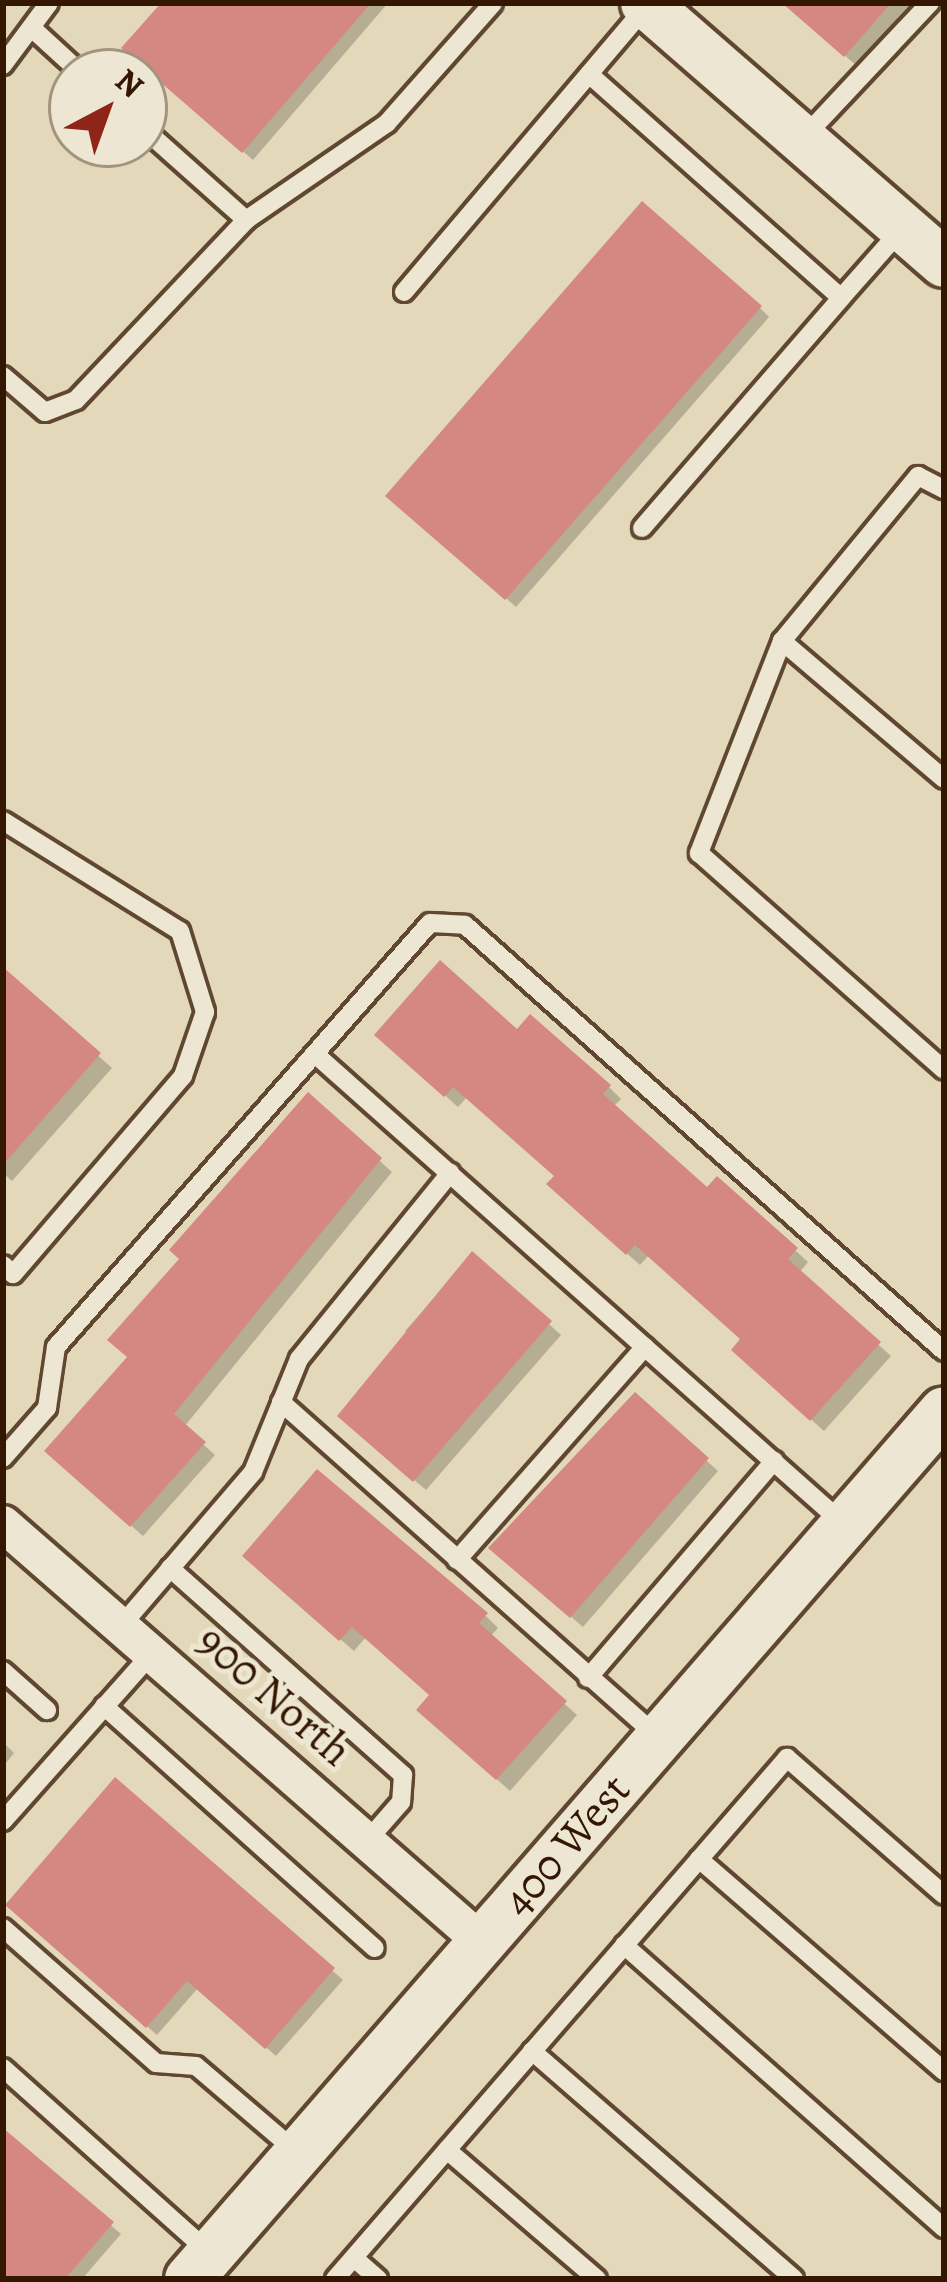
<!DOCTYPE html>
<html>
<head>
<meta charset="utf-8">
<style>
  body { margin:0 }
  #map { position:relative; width:947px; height:2282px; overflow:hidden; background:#e3d9ba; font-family:Alegreya,serif }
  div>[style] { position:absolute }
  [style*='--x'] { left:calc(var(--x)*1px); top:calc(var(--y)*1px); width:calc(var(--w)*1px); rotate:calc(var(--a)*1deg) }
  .shadow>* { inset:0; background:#0003 }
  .building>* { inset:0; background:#d58781 }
  .roads { filter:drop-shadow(3px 0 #604830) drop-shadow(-3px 0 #604830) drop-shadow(0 3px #604830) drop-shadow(0 -3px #604830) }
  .lane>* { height:18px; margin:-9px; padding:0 9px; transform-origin:9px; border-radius:9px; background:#ede6d2 }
  .street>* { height:36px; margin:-18px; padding:0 18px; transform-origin:18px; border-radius:18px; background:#ede6d2 }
  .secondary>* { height:48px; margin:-24px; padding:0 24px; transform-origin:24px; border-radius:24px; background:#ede6d2 }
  span { translate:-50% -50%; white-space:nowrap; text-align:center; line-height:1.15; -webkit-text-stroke:10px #ede6d2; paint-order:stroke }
  .street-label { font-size:45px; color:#341702 }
  .frame { position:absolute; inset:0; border:6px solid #341702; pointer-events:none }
  .north { position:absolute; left:48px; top:48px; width:120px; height:120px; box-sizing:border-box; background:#ede6d2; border:3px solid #a3937f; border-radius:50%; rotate:41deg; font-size:33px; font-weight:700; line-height:48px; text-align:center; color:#341702 }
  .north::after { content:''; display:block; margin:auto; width:42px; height:54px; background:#8f2418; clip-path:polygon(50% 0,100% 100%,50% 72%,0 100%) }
</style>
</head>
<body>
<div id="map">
  <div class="shadow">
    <i style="clip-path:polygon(165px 3px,388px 3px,253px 160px,135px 58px)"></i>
    <i style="clip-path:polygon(785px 3px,914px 3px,858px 67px)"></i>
    <i style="clip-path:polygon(760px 308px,769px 317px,516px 607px,399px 505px)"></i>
    <i style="clip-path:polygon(3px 971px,112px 1068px,12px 1181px,3px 1173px)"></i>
    <i style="clip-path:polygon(517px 1033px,609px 1087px,621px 1099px,613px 1107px,708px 1191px,718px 1180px,808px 1262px,799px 1273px,891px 1356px,824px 1431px,747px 1362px,743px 1340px,649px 1255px,640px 1265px,562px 1196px,557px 1176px,467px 1097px,458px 1107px,390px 1046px)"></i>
    <i style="clip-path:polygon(308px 1096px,392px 1172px,184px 1427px,215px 1455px,143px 1536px,59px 1462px,130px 1358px,182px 1260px)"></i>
    <i style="clip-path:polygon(472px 1255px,561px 1335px,426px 1490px,352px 1427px,410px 1335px,405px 1331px)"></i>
    <i style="clip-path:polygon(635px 1396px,718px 1471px,583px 1627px,492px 1548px)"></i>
    <i style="clip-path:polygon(258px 1568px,486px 1616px,498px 1628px,490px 1637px,577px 1715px,510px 1791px,433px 1722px,432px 1696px,366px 1637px,354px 1651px)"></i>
    <i style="clip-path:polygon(3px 1742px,14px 1753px,3px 1767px)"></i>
    <i style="clip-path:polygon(116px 1782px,343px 1980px,276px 2056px,198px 1988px,157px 2035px,18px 1914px)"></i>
    <i style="clip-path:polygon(3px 2132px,121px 2234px,82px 2279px,3px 2279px)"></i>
  </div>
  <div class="building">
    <i style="clip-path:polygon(161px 3px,371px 3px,242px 153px,121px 48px)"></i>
    <i style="clip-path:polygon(782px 3px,891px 3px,844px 57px)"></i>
    <i style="clip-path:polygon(642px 201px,762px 306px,505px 600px,385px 496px)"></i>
    <i style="clip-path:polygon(440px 960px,517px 1029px,530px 1014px,611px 1085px,603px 1094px,707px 1187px,717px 1176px,798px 1248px,788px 1259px,881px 1342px,810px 1421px,731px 1350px,740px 1339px,635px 1245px,626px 1255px,546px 1184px,554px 1176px,453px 1087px,444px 1097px,374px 1035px)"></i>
    <i style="clip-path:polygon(3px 967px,101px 1053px,3px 1165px)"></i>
    <i style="clip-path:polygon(308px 1092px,382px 1158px,174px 1414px,206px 1442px,130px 1527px,44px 1451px,127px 1357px,107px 1340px,179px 1259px,169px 1250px)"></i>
    <i style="clip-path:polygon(472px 1251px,552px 1321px,413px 1482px,337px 1416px)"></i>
    <i style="clip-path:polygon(635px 1392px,709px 1458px,570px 1618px,488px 1548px)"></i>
    <i style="clip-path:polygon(317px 1469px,488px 1613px,479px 1623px,567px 1701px,496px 1780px,416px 1710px,429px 1695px,352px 1627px,339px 1641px,242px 1556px)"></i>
    <i style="clip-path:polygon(115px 1777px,335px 1968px,265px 2049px,187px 1981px,146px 2028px,5px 1905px)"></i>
    <i style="clip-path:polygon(3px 2128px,114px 2222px,65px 2279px,3px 2279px)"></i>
  </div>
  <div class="roads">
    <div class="lane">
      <i style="--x:34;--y:30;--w:62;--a:42.4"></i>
      <i style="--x:3;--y:65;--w:77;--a:-53.4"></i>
      <i style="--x:589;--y:74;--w:337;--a:41.6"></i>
      <i style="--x:841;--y:298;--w:89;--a:-48.6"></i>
      <i style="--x:144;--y:129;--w:137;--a:41.7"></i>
      <i style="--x:805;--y:136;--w:183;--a:-46.8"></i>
      <i style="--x:404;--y:292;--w:376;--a:-49.7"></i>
      <i style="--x:3;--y:376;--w:55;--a:40.6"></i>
      <i style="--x:45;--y:412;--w:33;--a:-21"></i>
      <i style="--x:76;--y:400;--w:248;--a:-46.6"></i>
      <i style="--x:246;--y:220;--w:171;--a:-34.5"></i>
      <i style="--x:387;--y:123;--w:160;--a:-48.5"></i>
      <i style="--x:642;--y:528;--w:304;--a:-49.1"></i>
      <i style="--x:782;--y:641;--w:214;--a:-50.5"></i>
      <i style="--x:918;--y:476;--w:29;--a:27"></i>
      <i style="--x:944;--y:779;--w:213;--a:-139.6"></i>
      <i style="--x:782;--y:641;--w:228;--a:111.4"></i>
      <i style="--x:699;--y:853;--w:327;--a:41.5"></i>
      <i style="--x:3;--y:821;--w:208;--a:31.9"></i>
      <i style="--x:180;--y:931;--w:85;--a:72.8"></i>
      <i style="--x:205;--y:1012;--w:68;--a:109"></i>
      <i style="--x:183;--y:1076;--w:261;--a:130.6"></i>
      <i style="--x:13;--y:1274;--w:13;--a:-138"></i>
      <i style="--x:315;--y:1054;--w:709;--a:41.63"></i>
      <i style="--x:281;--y:1402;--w:506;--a:41.63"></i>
      <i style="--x:3;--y:1458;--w:67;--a:-48.7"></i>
      <i style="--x:47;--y:1408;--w:62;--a:-81.6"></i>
      <i style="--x:56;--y:1347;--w:565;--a:-48.59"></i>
      <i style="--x:430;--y:923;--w:35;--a:3"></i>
      <i style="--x:465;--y:925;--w:641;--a:41.65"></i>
      <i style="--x:457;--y:1560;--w:284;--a:-48.6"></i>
      <i style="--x:170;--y:1568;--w:312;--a:41.6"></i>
      <i style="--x:403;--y:1775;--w:27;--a:94"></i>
      <i style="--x:401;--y:1802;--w:52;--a:131.1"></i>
      <i style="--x:121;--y:1626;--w:203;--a:-49.4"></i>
      <i style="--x:253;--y:1472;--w:122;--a:-67.8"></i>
      <i style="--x:299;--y:1359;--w:240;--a:-50.9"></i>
      <i style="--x:3;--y:1671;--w:59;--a:41.6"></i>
      <i style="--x:588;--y:1678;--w:286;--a:-49.4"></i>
      <i style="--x:104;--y:1706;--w:363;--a:41.8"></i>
      <i style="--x:3;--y:1821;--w:225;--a:-48.4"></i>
      <i style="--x:699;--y:1859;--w:324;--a:40.9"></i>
      <i style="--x:3;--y:1928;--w:204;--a:41.4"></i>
      <i style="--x:156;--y:2063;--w:40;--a:4.3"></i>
      <i style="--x:196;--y:2066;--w:134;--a:40.5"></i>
      <i style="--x:624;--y:1945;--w:427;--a:41.5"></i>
      <i style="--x:532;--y:2051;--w:347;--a:41"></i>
      <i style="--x:3;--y:2068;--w:279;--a:41.8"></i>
      <i style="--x:447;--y:2150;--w:198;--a:40.7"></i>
      <i style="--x:354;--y:2258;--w:32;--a:41"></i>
      <i style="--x:335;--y:2279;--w:690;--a:-49.06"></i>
      <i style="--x:787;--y:1758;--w:208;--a:41.1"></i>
    </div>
    <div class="street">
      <i style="--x:3;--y:1524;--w:636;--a:41.11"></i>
    </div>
    <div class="secondary">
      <i style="--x:645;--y:3;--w:396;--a:41"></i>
      <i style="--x:189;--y:2279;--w:1150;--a:-48.98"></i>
    </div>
  </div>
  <div class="street-label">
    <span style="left:274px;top:1696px;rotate:41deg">900 North</span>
    <span style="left:566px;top:1845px;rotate:-49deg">400 West</span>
  </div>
  <div class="frame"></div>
  <div class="north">N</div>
</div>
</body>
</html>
